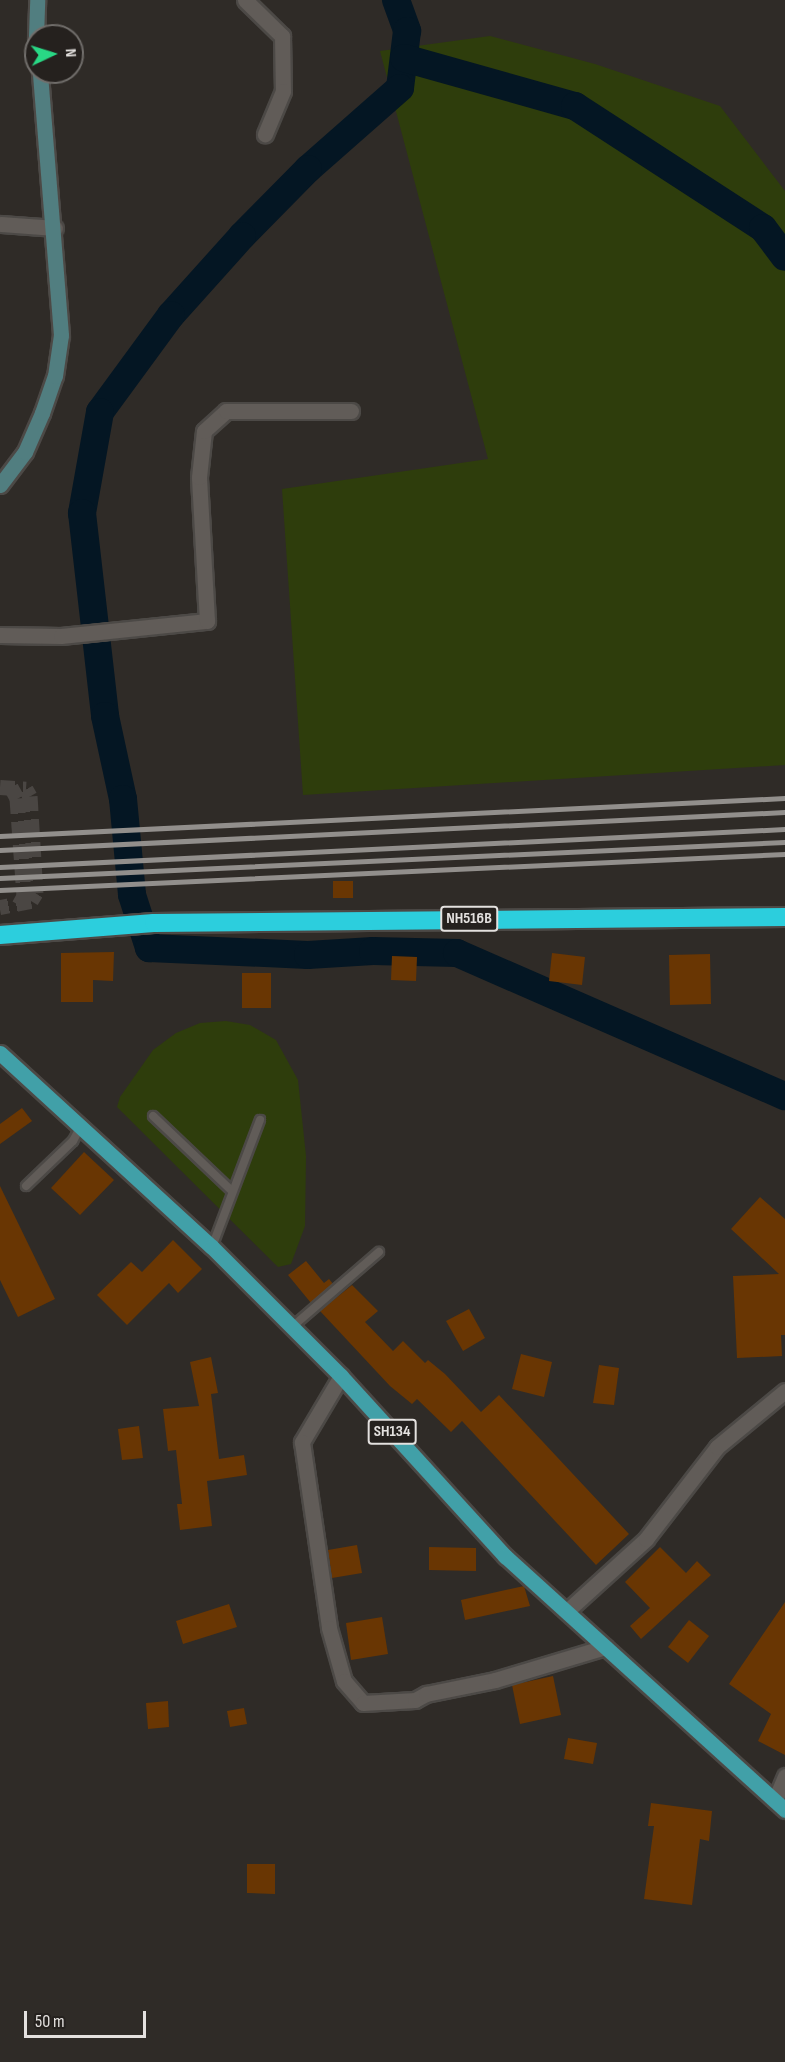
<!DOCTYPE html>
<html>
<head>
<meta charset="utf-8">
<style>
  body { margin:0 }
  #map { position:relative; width:785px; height:2062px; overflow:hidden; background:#2f2b27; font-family:"Sofia Sans Condensed",sans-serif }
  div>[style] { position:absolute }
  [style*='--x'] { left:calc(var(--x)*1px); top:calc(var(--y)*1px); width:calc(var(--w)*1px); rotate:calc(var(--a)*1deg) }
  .green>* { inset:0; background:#2e3d0c }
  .river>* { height:28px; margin:-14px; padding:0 14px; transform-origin:14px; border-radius:14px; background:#041623 }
  .building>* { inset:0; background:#693603 }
  .secondary-tunnel>* { height:15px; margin-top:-7.5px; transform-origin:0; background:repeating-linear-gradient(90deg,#4a4643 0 15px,transparent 0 23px) }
  .roads { filter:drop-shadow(2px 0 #4c4946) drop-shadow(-2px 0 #4c4946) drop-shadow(0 2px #4c4946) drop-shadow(0 -2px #4c4946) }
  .lane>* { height:8px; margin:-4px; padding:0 4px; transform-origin:4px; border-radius:4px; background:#615c58 }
  .street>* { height:15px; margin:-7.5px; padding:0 7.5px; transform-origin:7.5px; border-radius:7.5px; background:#615c58 }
  .secondary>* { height:15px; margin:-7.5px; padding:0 7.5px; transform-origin:7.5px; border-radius:7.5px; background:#517e80 }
  .primary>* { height:15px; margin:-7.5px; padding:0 7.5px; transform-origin:7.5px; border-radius:7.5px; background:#41a0a8 }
  .highway>* { height:18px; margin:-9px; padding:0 9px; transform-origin:9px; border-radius:9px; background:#2ccedd }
  .rail>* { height:4.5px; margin:-2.25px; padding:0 2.25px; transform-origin:2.25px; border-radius:2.25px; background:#928f8c }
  span { translate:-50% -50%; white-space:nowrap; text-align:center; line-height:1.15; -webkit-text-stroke:6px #25211e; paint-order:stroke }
  .shield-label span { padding:2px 4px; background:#25211e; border:2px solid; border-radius:4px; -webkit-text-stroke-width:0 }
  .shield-label { font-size:16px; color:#e4e1df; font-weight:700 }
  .north { position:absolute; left:24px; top:24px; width:60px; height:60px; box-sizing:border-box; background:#25211e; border:2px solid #716e6b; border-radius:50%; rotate:86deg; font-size:16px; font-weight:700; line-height:24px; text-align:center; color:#e4e1df }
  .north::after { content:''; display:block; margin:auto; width:21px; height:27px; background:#29d885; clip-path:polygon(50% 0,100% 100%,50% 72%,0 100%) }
  .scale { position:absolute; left:24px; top:2011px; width:122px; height:27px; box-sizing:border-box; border:3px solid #e4e1df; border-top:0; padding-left:8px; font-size:18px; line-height:21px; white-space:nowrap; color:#e4e1df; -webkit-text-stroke:4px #25211e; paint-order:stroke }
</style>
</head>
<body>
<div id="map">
  <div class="green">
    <i style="clip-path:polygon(490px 36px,595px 64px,720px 106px,785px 191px,785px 765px,303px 795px,282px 489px,488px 459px,380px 51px)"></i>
    <i style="clip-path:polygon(226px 1021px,250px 1025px,276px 1040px,298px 1080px,306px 1156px,305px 1226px,291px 1264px,278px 1267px,117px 1107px,120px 1097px,153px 1050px,176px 1033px,200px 1023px)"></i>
  </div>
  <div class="river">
    <i style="--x:396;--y:0;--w:33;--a:70"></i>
    <i style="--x:407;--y:31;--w:57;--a:97"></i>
    <i style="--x:400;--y:88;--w:123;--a:138.6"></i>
    <i style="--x:308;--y:169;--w:94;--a:134.6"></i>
    <i style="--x:242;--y:236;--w:106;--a:131.9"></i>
    <i style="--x:171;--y:315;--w:120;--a:126.2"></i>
    <i style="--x:100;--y:412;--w:103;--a:100.1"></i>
    <i style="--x:82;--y:513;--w:204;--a:83.5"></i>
    <i style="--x:105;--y:716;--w:85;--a:77.8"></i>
    <i style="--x:123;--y:799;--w:96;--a:84.6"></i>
    <i style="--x:132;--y:895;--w:56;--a:72.2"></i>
    <i style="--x:149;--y:948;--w:159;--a:2.5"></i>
    <i style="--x:308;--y:955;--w:65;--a:-3.5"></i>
    <i style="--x:373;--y:951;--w:84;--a:1.4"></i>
    <i style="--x:457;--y:953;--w:358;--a:23.6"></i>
    <i style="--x:404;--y:58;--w:178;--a:15.7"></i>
    <i style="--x:575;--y:106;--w:224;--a:33"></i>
    <i style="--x:763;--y:228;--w:36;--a:53"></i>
  </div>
  <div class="building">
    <i style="clip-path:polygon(333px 881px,353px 881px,353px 898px,333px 898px)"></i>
    <i style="clip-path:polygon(114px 952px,113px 981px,93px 980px,93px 1002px,61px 1002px,61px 953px)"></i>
    <i style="clip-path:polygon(552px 953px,585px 957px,582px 985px,549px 981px)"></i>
    <i style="clip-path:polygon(710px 954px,711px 1004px,670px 1005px,669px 955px)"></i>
    <i style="clip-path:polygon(392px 956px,417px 957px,416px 981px,391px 980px)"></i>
    <i style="clip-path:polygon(242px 973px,271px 973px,271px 1008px,242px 1008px)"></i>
    <i style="clip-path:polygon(22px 1108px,32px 1121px,0 1144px,0 1124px)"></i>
    <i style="clip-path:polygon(84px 1152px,114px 1180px,80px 1215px,51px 1188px)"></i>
    <i style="clip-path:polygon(0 1186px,55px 1299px,18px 1317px,0 1280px)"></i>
    <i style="clip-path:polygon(760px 1197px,785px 1219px,785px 1335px,781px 1335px,782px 1356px,737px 1358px,733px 1276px,779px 1274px,731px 1229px)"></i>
    <i style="clip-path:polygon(173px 1240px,202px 1269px,178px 1293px,169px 1283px,127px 1325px,97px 1295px,131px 1262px,142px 1272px)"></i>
    <i style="clip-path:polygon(306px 1261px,324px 1283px,329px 1279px,333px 1284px,311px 1303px,288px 1275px)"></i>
    <i style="clip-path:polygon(352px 1285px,378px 1311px,365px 1322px,393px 1351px,403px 1341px,425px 1363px,428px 1360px,445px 1374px,481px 1412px,499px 1395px,629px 1534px,596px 1565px,462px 1421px,451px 1432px,417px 1399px,412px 1404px,390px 1386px,320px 1311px)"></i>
    <i style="clip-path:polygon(469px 1309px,485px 1338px,463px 1351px,446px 1321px)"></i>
    <i style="clip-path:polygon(521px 1354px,552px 1362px,544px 1397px,512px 1389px)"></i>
    <i style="clip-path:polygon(211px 1357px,218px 1393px,211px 1394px,219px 1459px,244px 1455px,247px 1475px,207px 1481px,212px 1526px,180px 1530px,177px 1504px,182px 1504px,176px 1450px,168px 1451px,163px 1409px,199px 1406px,190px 1362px)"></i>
    <i style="clip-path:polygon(599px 1365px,619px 1368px,614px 1405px,593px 1403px)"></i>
    <i style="clip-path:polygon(139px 1426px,143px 1458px,122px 1460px,118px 1429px)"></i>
    <i style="clip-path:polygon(357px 1545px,362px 1573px,332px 1578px,328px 1550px)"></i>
    <i style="clip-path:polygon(429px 1547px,476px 1548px,476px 1571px,429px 1570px)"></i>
    <i style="clip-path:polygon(660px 1547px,686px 1573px,697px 1561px,711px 1575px,641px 1639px,630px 1626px,650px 1608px,625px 1582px)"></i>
    <i style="clip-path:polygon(524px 1586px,530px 1606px,465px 1620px,461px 1600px)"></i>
    <i style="clip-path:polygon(785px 1602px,785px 1755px,758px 1741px,771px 1714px,729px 1684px)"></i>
    <i style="clip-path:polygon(229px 1604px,237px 1627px,183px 1644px,176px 1621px)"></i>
    <i style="clip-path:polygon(382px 1617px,388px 1654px,351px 1660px,346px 1623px)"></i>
    <i style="clip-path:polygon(689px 1620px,709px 1636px,688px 1663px,668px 1647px)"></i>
    <i style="clip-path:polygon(553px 1676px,561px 1715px,520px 1724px,512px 1685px)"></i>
    <i style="clip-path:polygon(168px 1701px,169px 1727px,148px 1729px,146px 1703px)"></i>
    <i style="clip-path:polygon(244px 1708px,247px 1724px,230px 1727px,227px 1711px)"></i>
    <i style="clip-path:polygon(568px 1738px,597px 1743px,593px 1764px,564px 1759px)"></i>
    <i style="clip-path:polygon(651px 1803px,712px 1811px,709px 1841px,700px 1839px,692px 1905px,644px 1899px,654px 1826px,648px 1826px)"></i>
    <i style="clip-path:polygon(247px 1864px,275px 1864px,275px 1894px,247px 1893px)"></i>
  </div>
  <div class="secondary-tunnel">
    <i style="--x:0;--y:787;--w:26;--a:4"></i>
    <i style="--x:26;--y:789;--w:8;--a:60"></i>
    <i style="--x:30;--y:796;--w:97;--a:86.5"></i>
    <i style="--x:36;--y:893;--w:9;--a:122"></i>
    <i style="--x:31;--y:901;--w:32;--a:169"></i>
    <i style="--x:11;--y:787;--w:13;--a:61"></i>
    <i style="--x:17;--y:798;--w:98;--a:85.9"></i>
    <i style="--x:24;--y:896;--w:10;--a:119"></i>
  </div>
  <div class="roads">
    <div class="lane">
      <i style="--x:153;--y:1116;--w:109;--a:43.5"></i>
      <i style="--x:26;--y:1186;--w:65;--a:-43.8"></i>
      <i style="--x:73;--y:1141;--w:17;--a:-62"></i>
      <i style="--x:212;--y:1247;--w:136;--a:-69.3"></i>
      <i style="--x:292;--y:1327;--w:115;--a:-40.8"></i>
    </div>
    <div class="street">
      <i style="--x:245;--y:0;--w:52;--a:44.2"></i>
      <i style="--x:282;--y:36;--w:55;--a:89"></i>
      <i style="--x:283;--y:91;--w:47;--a:112.7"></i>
      <i style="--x:0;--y:224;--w:55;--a:4.2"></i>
      <i style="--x:0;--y:635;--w:61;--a:0.9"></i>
      <i style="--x:61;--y:636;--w:147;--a:-5.9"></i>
      <i style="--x:207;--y:621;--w:144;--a:-93.2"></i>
      <i style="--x:199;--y:477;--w:46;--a:-83.8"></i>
      <i style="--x:204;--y:431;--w:30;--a:-42"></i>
      <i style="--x:226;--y:411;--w:125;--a:0"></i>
      <i style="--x:341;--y:1376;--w:77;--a:120.6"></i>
      <i style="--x:302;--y:1442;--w:188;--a:81.7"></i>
      <i style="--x:329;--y:1628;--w:55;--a:74.2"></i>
      <i style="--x:344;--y:1681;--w:29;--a:49"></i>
      <i style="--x:363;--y:1703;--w:52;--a:-3.3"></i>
      <i style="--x:415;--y:1700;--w:13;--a:-29"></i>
      <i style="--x:426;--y:1694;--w:70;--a:-11.5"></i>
      <i style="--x:495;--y:1680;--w:115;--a:-16.7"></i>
      <i style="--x:567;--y:1611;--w:107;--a:-42.3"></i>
      <i style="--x:646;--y:1539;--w:116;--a:-52.3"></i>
      <i style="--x:717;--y:1447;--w:88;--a:-39.5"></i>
      <i style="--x:775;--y:1800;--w:26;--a:-67"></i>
    </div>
    <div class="secondary">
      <i style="--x:36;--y:36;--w:36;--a:-88"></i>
      <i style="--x:0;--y:485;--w:41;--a:-52.9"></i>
      <i style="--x:25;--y:452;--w:43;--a:-66.4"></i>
      <i style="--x:42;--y:413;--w:39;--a:-71"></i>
      <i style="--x:55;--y:376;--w:41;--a:-81.7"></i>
      <i style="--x:61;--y:335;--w:264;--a:-94.6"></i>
    </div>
    <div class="primary">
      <i style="--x:0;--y:1053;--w:287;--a:42.5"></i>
      <i style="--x:212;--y:1247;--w:182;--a:45"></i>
      <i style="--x:341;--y:1376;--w:244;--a:47.7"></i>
      <i style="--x:505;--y:1556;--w:378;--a:42.2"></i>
    </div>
    <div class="highway">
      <i style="--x:0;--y:935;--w:154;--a:-4.5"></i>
      <i style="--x:154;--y:923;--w:631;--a:-0.54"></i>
    </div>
  </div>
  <div class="rail">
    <i style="--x:0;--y:836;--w:786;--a:-2.77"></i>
    <i style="--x:0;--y:850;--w:786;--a:-2.77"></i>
    <i style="--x:0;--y:867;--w:786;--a:-2.77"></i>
    <i style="--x:0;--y:878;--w:786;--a:-2.63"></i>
    <i style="--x:0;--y:890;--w:786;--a:-2.63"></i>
  </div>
  <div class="shield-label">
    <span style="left:469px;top:919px">NH516B</span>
    <span style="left:392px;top:1432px">SH134</span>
  </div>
  <div class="north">N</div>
  <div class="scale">50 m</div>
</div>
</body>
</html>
